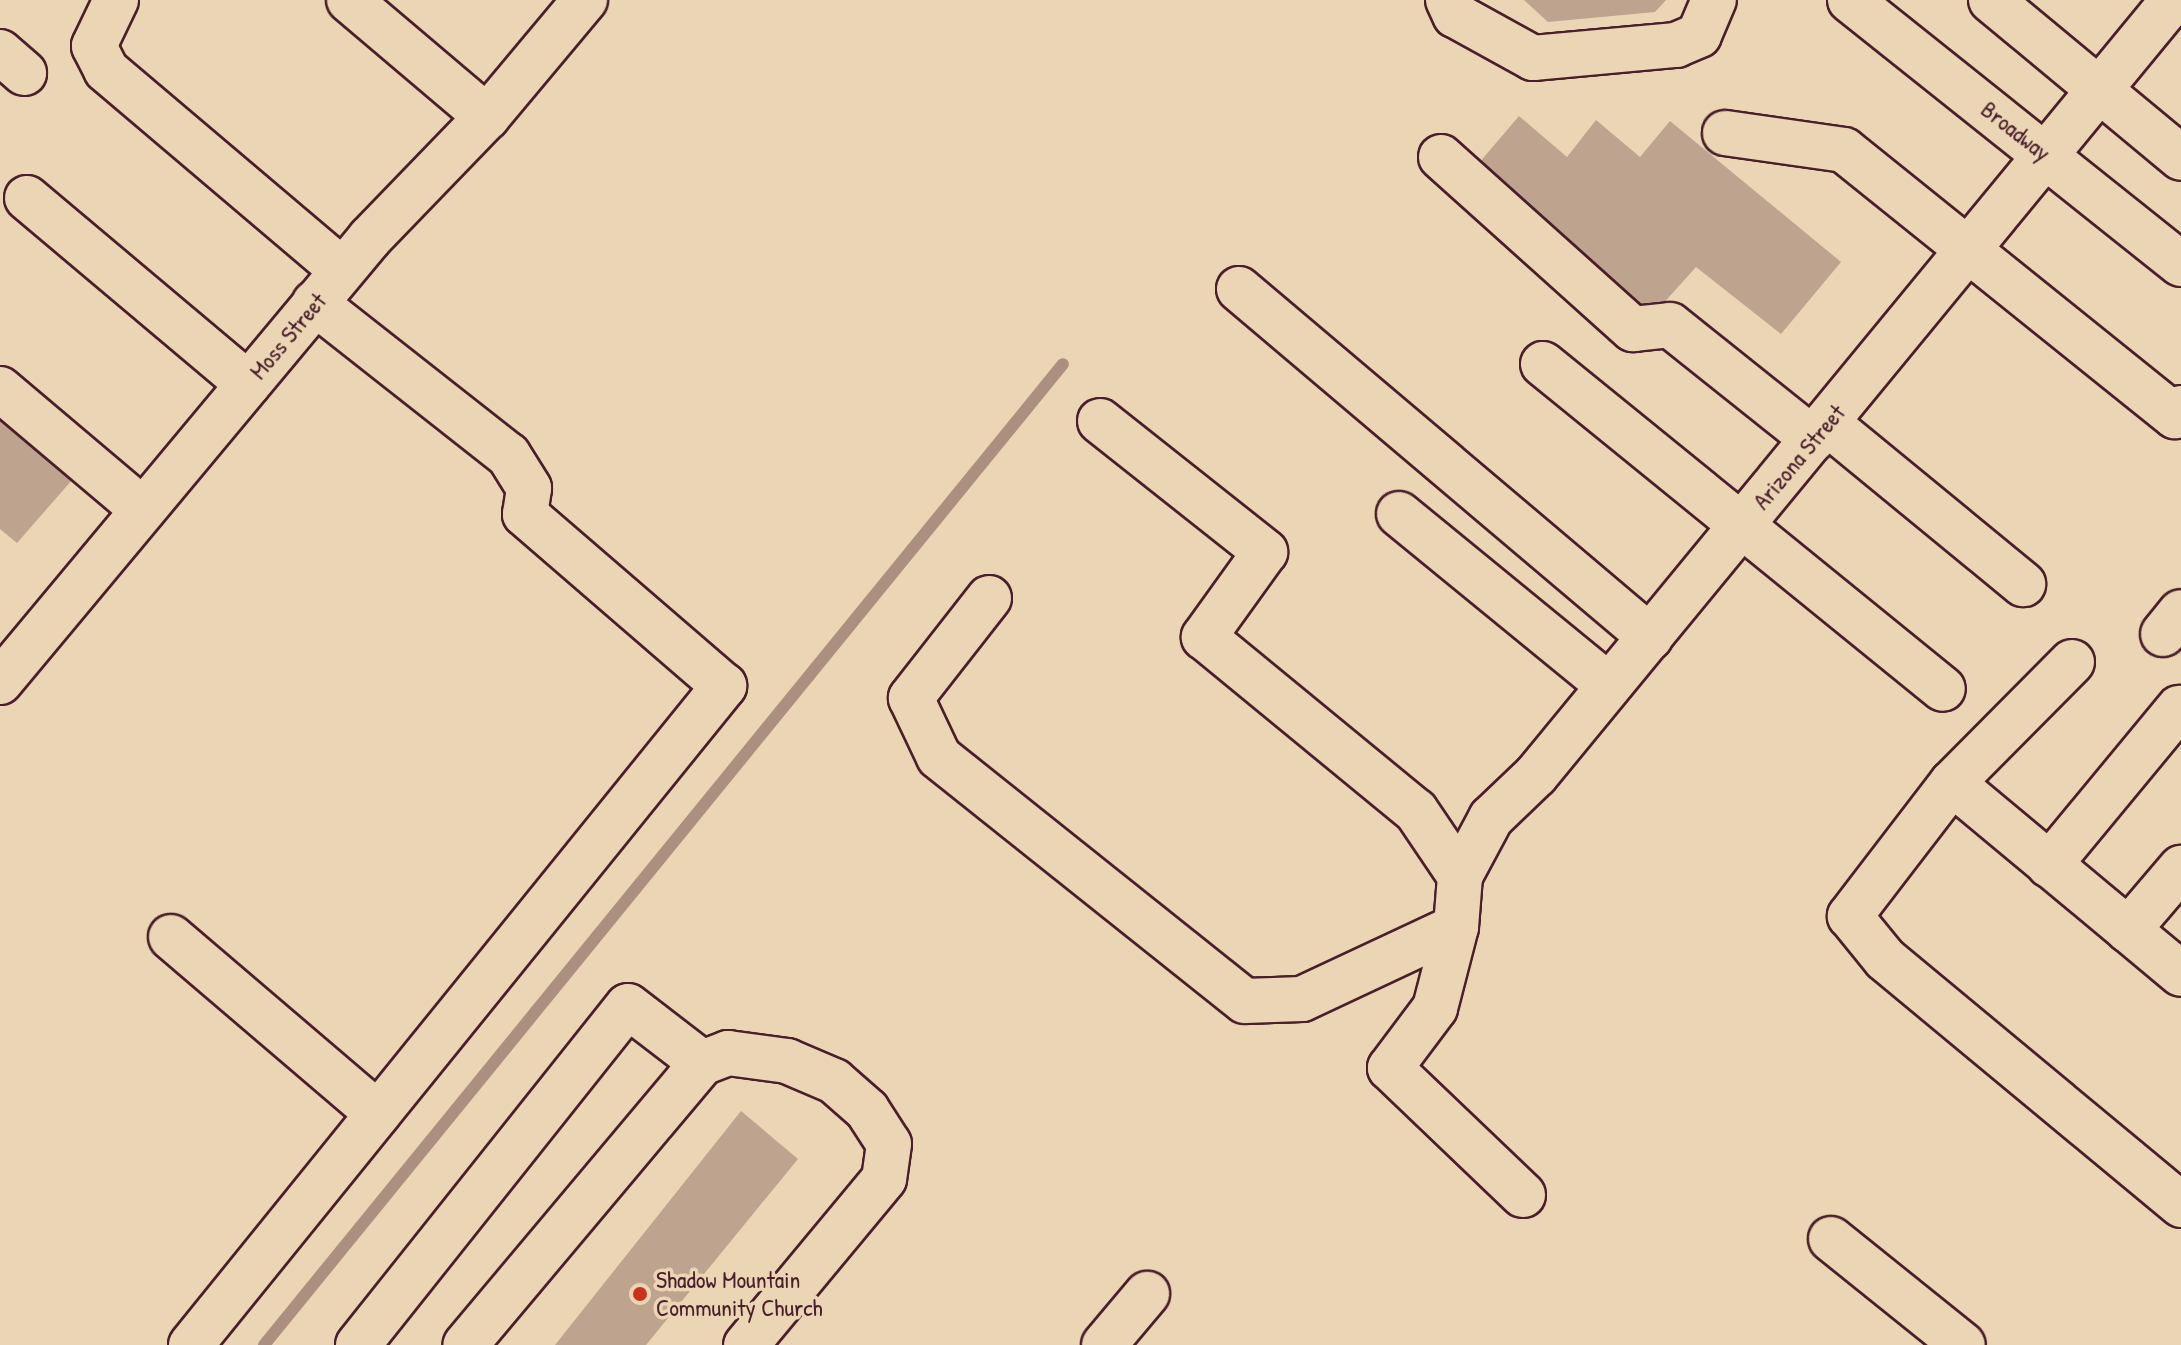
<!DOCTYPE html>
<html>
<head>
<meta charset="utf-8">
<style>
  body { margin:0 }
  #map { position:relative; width:2181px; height:1345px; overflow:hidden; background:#ebd5b4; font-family:"Patrick Hand",sans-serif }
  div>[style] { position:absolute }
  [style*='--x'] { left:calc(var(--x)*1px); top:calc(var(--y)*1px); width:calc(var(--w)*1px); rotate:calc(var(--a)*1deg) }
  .stream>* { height:12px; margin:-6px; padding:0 6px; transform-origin:6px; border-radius:6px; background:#ad8f80 }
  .building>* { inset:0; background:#bea38e }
  .roads { filter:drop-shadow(2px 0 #4a1f2b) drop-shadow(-2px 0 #4a1f2b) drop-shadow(0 2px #4a1f2b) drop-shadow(0 -2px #4a1f2b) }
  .minor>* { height:44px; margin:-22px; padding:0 22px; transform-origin:22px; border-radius:22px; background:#ebd5b4 }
  .major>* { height:44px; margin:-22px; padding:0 22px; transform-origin:22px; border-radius:22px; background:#ebd5b4 }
  .dots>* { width:22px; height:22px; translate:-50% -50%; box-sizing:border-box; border:4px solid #ebd5b4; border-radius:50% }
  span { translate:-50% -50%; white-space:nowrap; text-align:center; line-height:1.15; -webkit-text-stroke:7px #ebd5b4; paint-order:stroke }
  .street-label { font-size:24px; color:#4a1f2b }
  .poi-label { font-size:24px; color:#4a1f2b }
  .left { translate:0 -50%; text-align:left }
</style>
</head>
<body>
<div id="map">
  <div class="stream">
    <i style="--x:264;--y:1345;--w:1265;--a:-50.84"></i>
  </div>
  <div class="building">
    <i style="clip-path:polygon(1524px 0,1666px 0,1655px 12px,1548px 22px)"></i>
    <i style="clip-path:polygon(1519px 116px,1567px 157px,1596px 120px,1640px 157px,1670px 121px,1841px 262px,1781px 334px,1696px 267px,1651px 317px,1473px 170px)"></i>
    <i style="clip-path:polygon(0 404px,79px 472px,17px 543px,0 529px)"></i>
    <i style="clip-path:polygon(741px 1111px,798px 1159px,646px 1345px,555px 1345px)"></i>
  </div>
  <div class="roads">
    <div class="minor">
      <i style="--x:116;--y:0;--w:51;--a:115.6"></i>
      <i style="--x:94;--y:46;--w:27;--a:63"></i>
      <i style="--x:106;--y:70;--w:309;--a:40.3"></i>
      <i style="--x:349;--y:0;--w:181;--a:40.3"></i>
      <i style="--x:1448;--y:0;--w:17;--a:65"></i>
      <i style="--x:1455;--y:15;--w:89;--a:28.9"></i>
      <i style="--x:1533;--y:58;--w:144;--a:-5.2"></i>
      <i style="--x:1676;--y:45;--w:25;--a:-23"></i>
      <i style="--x:1699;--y:35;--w:38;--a:-67"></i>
      <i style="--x:0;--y:52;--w:32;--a:41"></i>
      <i style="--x:1725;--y:133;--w:120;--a:8.1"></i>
      <i style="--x:1844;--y:150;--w:425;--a:38.8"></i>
      <i style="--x:2175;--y:416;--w:10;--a:-53"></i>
      <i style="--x:1441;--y:157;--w:258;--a:41.9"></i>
      <i style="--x:1633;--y:329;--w:37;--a:-6"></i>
      <i style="--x:1670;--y:325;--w:183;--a:38.6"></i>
      <i style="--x:27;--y:198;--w:289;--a:40.1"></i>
      <i style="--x:1239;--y:289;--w:539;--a:40.26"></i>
      <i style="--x:1543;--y:364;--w:515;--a:39.09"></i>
      <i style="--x:0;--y:389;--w:187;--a:40.2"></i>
      <i style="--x:1100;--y:421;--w:211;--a:38.4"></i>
      <i style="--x:1265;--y:552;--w:105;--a:125.7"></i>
      <i style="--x:1204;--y:637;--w:274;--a:39.4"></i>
      <i style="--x:1416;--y:811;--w:78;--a:55.9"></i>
      <i style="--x:1827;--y:423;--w:254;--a:39.4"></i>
      <i style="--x:1399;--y:514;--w:271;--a:39.3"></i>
      <i style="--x:989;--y:598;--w:127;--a:128"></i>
      <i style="--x:911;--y:698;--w:65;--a:64.6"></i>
      <i style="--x:939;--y:757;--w:391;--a:38.6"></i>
      <i style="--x:1245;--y:1001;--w:57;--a:-2"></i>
      <i style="--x:1302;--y:999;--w:170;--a:-25.1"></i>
      <i style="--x:2163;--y:634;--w:28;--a:-51"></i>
      <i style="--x:2072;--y:662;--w:170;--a:134.8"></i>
      <i style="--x:1952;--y:783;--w:298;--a:39.8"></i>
      <i style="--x:0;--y:682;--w:578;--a:-50.19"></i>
      <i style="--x:370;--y:238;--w:168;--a:-46"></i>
      <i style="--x:487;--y:117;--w:153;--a:-50.1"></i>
      <i style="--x:1952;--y:783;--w:168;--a:127.5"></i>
      <i style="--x:1850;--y:916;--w:55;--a:50.9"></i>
      <i style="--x:1885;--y:959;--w:385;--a:39.7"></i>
      <i style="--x:2049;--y:865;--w:204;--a:-50.4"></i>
      <i style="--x:2128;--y:930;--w:82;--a:-49.5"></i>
      <i style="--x:171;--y:937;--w:272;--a:40.5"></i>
      <i style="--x:702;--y:1063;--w:28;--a:-21"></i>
      <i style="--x:728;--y:1053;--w:60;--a:7.7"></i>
      <i style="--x:787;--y:1061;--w:51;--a:23.1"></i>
      <i style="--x:834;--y:1081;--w:44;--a:41.3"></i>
      <i style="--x:867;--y:1110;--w:40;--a:57.1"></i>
      <i style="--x:889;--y:1144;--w:35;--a:98"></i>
      <i style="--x:884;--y:1179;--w:216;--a:129.7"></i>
      <i style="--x:1523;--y:1195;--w:184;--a:-136.3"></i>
      <i style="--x:1390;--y:1068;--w:75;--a:-53.1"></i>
      <i style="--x:1435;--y:1008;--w:84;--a:-75.5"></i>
      <i style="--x:1456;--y:927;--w:51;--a:-85.5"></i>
      <i style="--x:1460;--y:876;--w:66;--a:-61.9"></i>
      <i style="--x:1491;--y:818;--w:62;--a:-43.7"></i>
      <i style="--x:1536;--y:775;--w:1003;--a:-50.58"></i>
      <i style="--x:1831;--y:1239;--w:169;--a:38.8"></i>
      <i style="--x:191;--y:1345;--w:848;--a:-51.03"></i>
      <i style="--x:724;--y:686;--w:263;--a:-139.2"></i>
      <i style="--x:525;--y:514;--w:26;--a:-81"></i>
      <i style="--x:529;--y:488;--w:39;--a:-122"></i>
      <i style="--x:508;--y:455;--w:246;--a:-141.8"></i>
      <i style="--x:358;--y:1345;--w:433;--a:-51.5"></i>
      <i style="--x:628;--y:1006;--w:93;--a:37.6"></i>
      <i style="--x:702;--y:1063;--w:368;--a:130"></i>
      <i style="--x:1104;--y:1345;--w:67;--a:-49.9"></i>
    </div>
    <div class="major">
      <i style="--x:1850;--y:0;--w:423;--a:38.6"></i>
      <i style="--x:1991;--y:0;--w:247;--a:39.7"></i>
    </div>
  </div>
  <div class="dots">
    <i style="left:640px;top:1294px;background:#c8321e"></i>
  </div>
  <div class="street-label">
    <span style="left:2016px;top:131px;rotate:38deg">Broadway</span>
    <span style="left:288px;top:336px;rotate:-50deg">Moss Street</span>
    <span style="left:1799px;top:457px;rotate:-50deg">Arizona Street</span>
  </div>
  <div class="poi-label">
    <span class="left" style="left:656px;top:1294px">Shadow Mountain<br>Community Church</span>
  </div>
</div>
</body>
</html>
